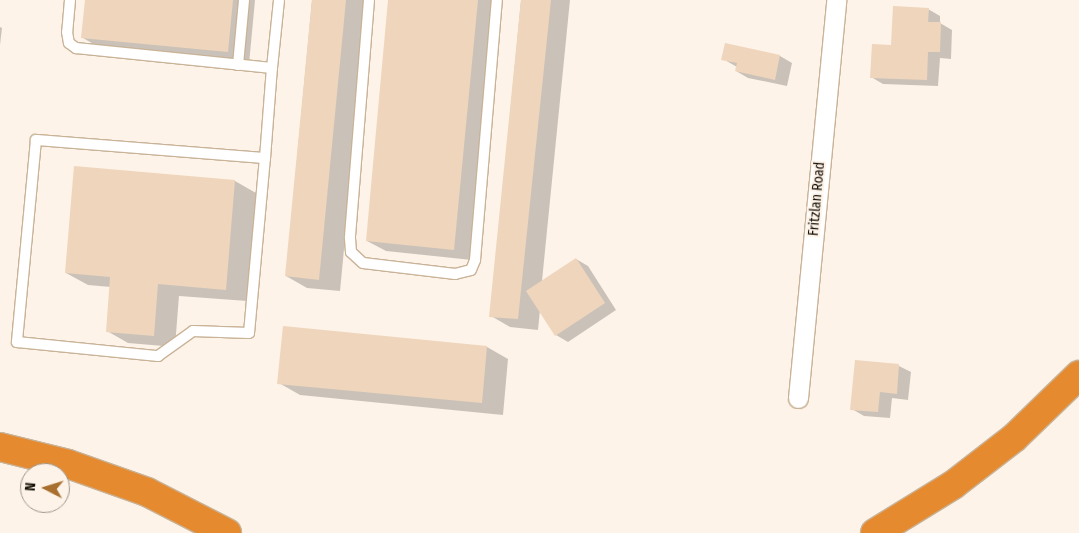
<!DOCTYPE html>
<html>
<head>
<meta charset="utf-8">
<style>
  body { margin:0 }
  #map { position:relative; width:1079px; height:533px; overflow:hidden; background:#fdf3e8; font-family:"Fira Sans Condensed",sans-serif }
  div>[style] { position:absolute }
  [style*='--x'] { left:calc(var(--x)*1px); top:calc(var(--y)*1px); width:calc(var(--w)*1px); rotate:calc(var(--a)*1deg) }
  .shadow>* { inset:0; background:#0003 }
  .building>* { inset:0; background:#efd5bc }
  .roads { filter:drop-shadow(1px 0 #c9b398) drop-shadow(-1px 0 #c9b398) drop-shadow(0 1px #c9b398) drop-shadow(0 -1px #c9b398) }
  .lane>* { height:10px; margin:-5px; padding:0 5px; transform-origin:5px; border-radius:5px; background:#fff }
  .street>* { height:19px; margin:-9.5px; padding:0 9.5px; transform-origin:9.5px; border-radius:9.5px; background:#fff }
  .highway>* { height:28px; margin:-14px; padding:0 14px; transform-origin:14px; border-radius:14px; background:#e58a2f }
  span { translate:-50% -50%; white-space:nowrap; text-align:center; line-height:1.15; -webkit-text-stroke:4px #fdf3e8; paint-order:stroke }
  .street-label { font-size:14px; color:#140d04 }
  .north { position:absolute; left:20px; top:463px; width:50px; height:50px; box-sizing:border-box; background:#fdf3e8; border:1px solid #a0978d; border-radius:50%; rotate:275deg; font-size:14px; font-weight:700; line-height:20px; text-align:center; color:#140d04 }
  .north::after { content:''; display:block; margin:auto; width:18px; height:22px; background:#a86f2e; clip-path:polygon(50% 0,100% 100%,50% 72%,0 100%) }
</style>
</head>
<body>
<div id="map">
  <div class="shadow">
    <i style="clip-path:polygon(86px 0,255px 0,249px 64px,104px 50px,83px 38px)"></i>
    <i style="clip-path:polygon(312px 0,368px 0,340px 291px,307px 288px,286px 276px)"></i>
    <i style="clip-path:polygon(389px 0,497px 0,472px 260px,386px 251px,367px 241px)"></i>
    <i style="clip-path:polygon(521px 0,570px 0,542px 281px,576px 259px,588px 266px,616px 310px,568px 342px,556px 335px,540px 310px,538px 330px,510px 327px,491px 316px)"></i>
    <i style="clip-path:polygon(928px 9px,940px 16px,940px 23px,952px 30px,951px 59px,940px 58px,938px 86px,883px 84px,871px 77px,892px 46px)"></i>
    <i style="clip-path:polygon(0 27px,2px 28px,0 45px)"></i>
    <i style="clip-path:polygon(780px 56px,792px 63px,787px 86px,748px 78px,736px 71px,737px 67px,723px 59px)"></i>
    <i style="clip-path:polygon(76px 167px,235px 181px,256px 193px,247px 301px,179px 296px,175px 347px,128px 343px,107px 331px,111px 287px,88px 285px,66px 273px)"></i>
    <i style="clip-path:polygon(487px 347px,508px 359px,503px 415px,300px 395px,279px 383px)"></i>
    <i style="clip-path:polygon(899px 366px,911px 372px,908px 400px,892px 398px,890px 418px,864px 416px,852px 409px)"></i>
  </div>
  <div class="building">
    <i style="clip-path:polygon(85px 0,233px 0,228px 52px,81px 38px)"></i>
    <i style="clip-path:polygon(312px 0,346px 0,319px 280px,285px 276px)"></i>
    <i style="clip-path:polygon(388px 0,478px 0,454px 250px,366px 241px)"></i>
    <i style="clip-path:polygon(521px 0,551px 0,518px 319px,489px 317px)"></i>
    <i style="clip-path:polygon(893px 6px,929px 8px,928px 22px,941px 22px,940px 52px,928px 52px,927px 80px,870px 78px,872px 44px,891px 45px)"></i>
    <i style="clip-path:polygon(725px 43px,780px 55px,775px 80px,735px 71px,737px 63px,721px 60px)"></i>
    <i style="clip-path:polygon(74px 166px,235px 180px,226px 290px,158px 284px,154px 336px,106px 332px,110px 277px,65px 273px)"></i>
    <i style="clip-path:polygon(576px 258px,605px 303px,555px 336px,526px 291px)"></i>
    <i style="clip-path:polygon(283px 326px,487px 346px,482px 403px,277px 384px)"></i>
    <i style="clip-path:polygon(855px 360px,899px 364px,897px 394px,880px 392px,878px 412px,850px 410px)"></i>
  </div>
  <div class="roads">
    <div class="lane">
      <i style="--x:70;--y:0;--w:32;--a:95"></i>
      <i style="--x:67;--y:32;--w:11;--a:80"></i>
      <i style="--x:69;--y:43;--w:9;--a:36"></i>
      <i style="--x:76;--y:48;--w:197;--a:5.8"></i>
      <i style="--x:369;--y:0;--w:239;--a:94.6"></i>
      <i style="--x:350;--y:238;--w:14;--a:86"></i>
      <i style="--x:351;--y:252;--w:16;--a:43"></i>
      <i style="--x:363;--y:263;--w:93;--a:6.8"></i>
      <i style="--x:455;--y:274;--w:16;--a:-14"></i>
      <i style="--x:471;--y:270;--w:11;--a:-68"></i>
      <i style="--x:475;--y:260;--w:261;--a:-85.2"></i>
      <i style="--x:238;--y:65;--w:65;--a:-84.7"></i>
      <i style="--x:265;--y:158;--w:230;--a:-175.5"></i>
      <i style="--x:36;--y:140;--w:203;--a:95.4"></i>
      <i style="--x:17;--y:342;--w:142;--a:5.7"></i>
      <i style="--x:158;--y:356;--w:43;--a:-35.5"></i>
      <i style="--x:193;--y:331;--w:56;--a:2"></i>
      <i style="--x:249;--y:333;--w:176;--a:-84.8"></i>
      <i style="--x:265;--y:158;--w:90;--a:-85.6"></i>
      <i style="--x:272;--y:68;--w:68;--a:-84.1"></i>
    </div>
    <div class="street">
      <i style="--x:798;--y:398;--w:400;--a:-84.5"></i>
    </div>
    <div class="highway">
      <i style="--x:0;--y:447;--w:70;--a:14"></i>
      <i style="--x:68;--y:464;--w:84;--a:19.5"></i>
      <i style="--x:147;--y:492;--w:90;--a:27.1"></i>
      <i style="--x:875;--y:533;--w:92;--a:-31.6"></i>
      <i style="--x:953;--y:485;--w:78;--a:-37.7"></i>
      <i style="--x:1015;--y:437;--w:89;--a:-44.1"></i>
    </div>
  </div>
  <div class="street-label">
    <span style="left:817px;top:199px;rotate:-85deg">Fritzlan Road</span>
  </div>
  <div class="north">N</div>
</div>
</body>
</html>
